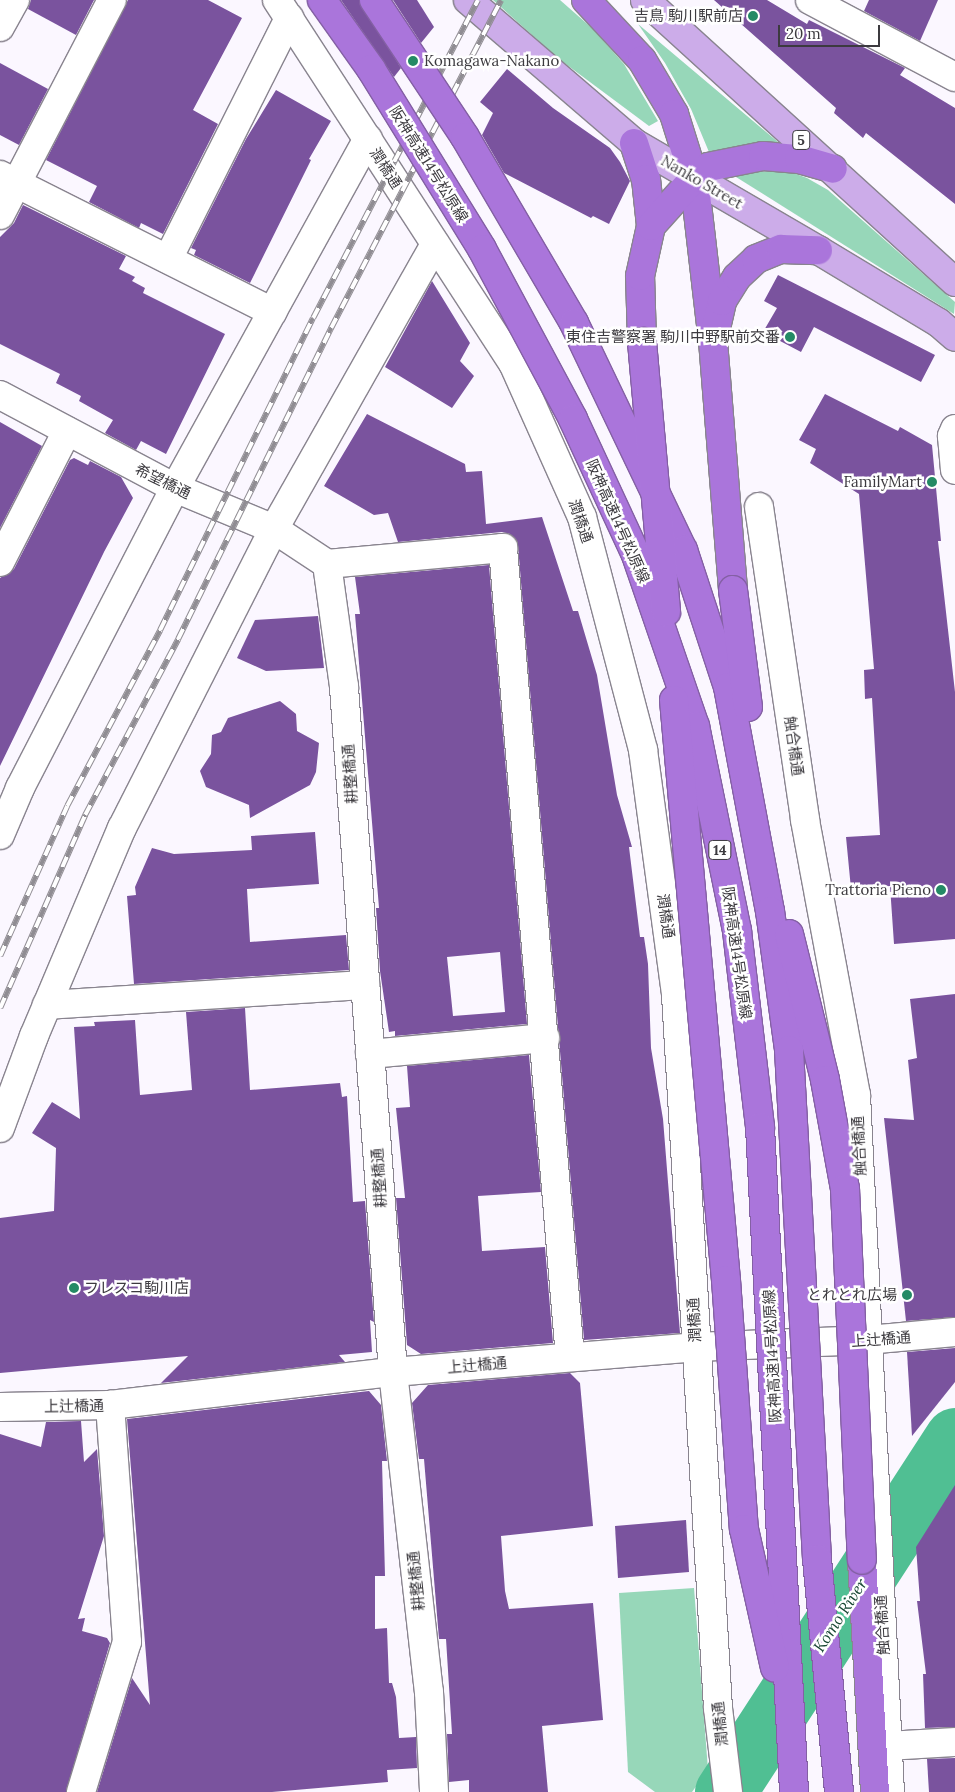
<!DOCTYPE html>
<html>
<head>
<meta charset="utf-8">
<style>
  body { margin:0 }
  #map { position:relative; width:955px; height:1792px; overflow:hidden; background:#fbf7ff; font-family:Lora,"Noto Sans JP",serif }
  div>[style] { position:absolute }
  [style*='--x'] { left:calc(var(--x)*1px); top:calc(var(--y)*1px); width:calc(var(--w)*1px); rotate:calc(var(--a)*1deg) }
  .green>* { inset:0; background:#97d7b9 }
  .river>* { height:61px; margin:-30.5px; padding:0 30.5px; transform-origin:30.5px; border-radius:30.5px; background:#50bf93 }
  .building>* { inset:0; background:#7a539e }
  .roads { filter:drop-shadow(1px 0 #89848f) drop-shadow(-1px 0 #89848f) drop-shadow(0 1px #89848f) drop-shadow(0 -1px #89848f) }
  .minor>* { height:28px; margin:-14px; padding:0 14px; transform-origin:14px; border-radius:14px; background:#fff }
  .major>* { height:28px; margin:-14px; padding:0 14px; transform-origin:14px; border-radius:14px; background:#ccace9 }
  .highway>* { height:28px; margin:-14px; padding:0 14px; transform-origin:14px; border-radius:14px; background:#aa75db }
  .rail>* { height:5.5px; margin-top:-2.75px; transform-origin:0; background:repeating-linear-gradient(90deg,#fff 0 11px,#908d93 0 22px); box-sizing:border-box; border-block:1px solid #908d93 }
  .bridges { filter:drop-shadow(1px 0 #8460a4) drop-shadow(-1px 0 #8460a4) drop-shadow(0 1px #8460a4) drop-shadow(0 -1px #8460a4) }
  .highway-bridge>* { height:28px; margin:-14px; padding:0 14px; transform-origin:14px; border-radius:14px; background:#aa75db }
  .dots>* { width:14px; height:14px; translate:-50% -50%; box-sizing:border-box; border:2px solid #fff; border-radius:50% }
  span { translate:-50% -50%; white-space:nowrap; text-align:center; line-height:1.15; -webkit-text-stroke:5px #fff; paint-order:stroke }
  .shield-label span { padding:1px 4px; background:#fff; border:1px solid; border-radius:4px; -webkit-text-stroke-width:0 }
  .shield-label { font-size:14px; color:#3c3a3f; font-weight:700 }
  .poi-label { font-size:15px; color:#3c3a3f }
  .right { translate:-100% -50%; text-align:right }
  .left { translate:0 -50%; text-align:left }
  .street-label { font-size:15px; color:#3c3a3f }
  .water-label { font-size:16px; color:#174633; font-style:italic }
  .scale { position:absolute; left:778px; top:25px; width:102px; height:22px; box-sizing:border-box; border:2px solid #3c3a3f; border-top:0; padding-left:6px; font-size:15px; line-height:18px; white-space:nowrap; color:#3c3a3f; -webkit-text-stroke:4px #fff; paint-order:stroke }
</style>
</head>
<body>
<div id="map">
  <div class="green">
    <i style="clip-path:polygon(493px 0,560px 0,593px 29px,624px 64px,658px 121px,649px 126px,559px 59px)"></i>
    <i style="clip-path:polygon(638px 24px,778px 142px,709px 152px,691px 109px,665px 63px)"></i>
    <i style="clip-path:polygon(788px 171px,807px 178px,828px 190px,955px 302px,954px 314px,728px 172px)"></i>
    <i style="clip-path:polygon(694px 1588px,708px 1770px,692px 1792px,655px 1792px,628px 1772px,619px 1593px)"></i>
  </div>
  <div class="river">
    <i style="--x:725;--y:1792;--w:422;--a:-57"></i>
  </div>
  <div class="building">
    <i style="clip-path:polygon(31px 0,94px 0,76px 35px,28px 9px)"></i>
    <i style="clip-path:polygon(128px 0,208px 0,242px 18px,193px 110px,218px 124px,163px 234px,141px 223px,139px 228px,89px 202px,97px 186px,46px 160px)"></i>
    <i style="clip-path:polygon(341px 0,359px 0,401px 68px,394px 77px)"></i>
    <i style="clip-path:polygon(393px 0,417px 0,434px 27px,421px 43px)"></i>
    <i style="clip-path:polygon(714px 0,767px 0,807px 24px,809px 20px,905px 68px,900px 75px,955px 108px,955px 204px,866px 133px,863px 138px,834px 113px,836px 108px)"></i>
    <i style="clip-path:polygon(869px 0,938px 0,920px 41px,864px 11px)"></i>
    <i style="clip-path:polygon(0 63px,48px 89px,19px 145px,0 135px)"></i>
    <i style="clip-path:polygon(507px 69px,553px 108px,610px 148px,620px 162px,630px 181px,609px 224px,593px 216px,591px 218px,504px 173px,482px 135px,493px 113px,480px 102px)"></i>
    <i style="clip-path:polygon(276px 90px,331px 121px,309px 159px,311px 160px,250px 283px,194px 255px,196px 250px,191px 248px,246px 139px)"></i>
    <i style="clip-path:polygon(23px 205px,126px 256px,119px 269px,135px 277px,132px 281px,145px 288px,143px 293px,225px 334px,166px 454px,141px 441px,136px 450px,105px 433px,113px 420px,79px 401px,81px 396px,56px 383px,60px 374px,0 344px,0 237px,14px 223px)"></i>
    <i style="clip-path:polygon(778px 275px,935px 355px,921px 382px,814px 327px,801px 352px,763px 332px,777px 308px,764px 301px)"></i>
    <i style="clip-path:polygon(432px 281px,470px 343px,460px 361px,474px 376px,452px 408px,385px 367px)"></i>
    <i style="clip-path:polygon(825px 394px,898px 431px,900px 427px,932px 445px,941px 541px,938px 541px,955px 692px,955px 939px,894px 944px,890px 886px,851px 889px,846px 837px,880px 835px,872px 698px,865px 699px,864px 670px,874px 669px,859px 494px,810px 463px,816px 449px,799px 440px)"></i>
    <i style="clip-path:polygon(367px 414px,465px 464px,466px 472px,482px 471px,486px 524px,542px 517px,573px 611px,578px 611px,597px 675px,617px 795px,632px 847px,629px 847px,640px 937px,644px 937px,648px 964px,651px 1048px,663px 1119px,680px 1333px,584px 1340px,518px 546px,510px 534px,502px 532px,398px 542px,388px 513px,374px 515px,324px 486px)"></i>
    <i style="clip-path:polygon(0 422px,42px 446px,0 528px)"></i>
    <i style="clip-path:polygon(74px 458px,88px 465px,90px 461px,121px 477px,133px 498px,104px 552px,0 766px,0 578px,14px 569px,70px 460px)"></i>
    <i style="clip-path:polygon(evenodd,489px 565px,527px 1024px,395px 1036px,395px 1031px,389px 1032px,380px 971px,376px 908px,379px 908px,355px 614px,360px 614px,355px 577px,489px 565px,500px 952px,505px 1012px,453px 1016px,447px 957px,500px 952px)"></i>
    <i style="clip-path:polygon(318px 616px,324px 668px,266px 671px,237px 658px,255px 620px)"></i>
    <i style="clip-path:polygon(280px 701px,296px 714px,297px 731px,319px 743px,316px 772px,310px 785px,250px 818px,249px 805px,206px 787px,200px 771px,211px 754px,212px 735px,221px 732px,228px 718px)"></i>
    <i style="clip-path:polygon(315px 832px,319px 884px,247px 889px,250px 942px,346px 935px,349px 970px,134px 984px,127px 896px,136px 895px,135px 887px,152px 848px,174px 854px,252px 850px,251px 836px)"></i>
    <i style="clip-path:polygon(955px 994px,955px 1317px,906px 1321px,884px 1118px,914px 1120px,908px 1060px,917px 1058px,910px 999px)"></i>
    <i style="clip-path:polygon(245px 1008px,250px 1090px,340px 1083px,342px 1097px,347px 1096px,353px 1202px,365px 1201px,374px 1322px,370px 1320px,372px 1352px,339px 1355px,345px 1362px,161px 1383px,188px 1356px,0 1373px,0 1218px,54px 1211px,56px 1148px,32px 1133px,52px 1102px,80px 1119px,74px 1027px,95px 1026px,94px 1022px,135px 1020px,140px 1095px,192px 1090px,186px 1012px)"></i>
    <i style="clip-path:polygon(529px 1055px,541px 1192px,478px 1196px,482px 1251px,545px 1247px,553px 1343px,421px 1354px,407px 1345px,396px 1198px,405px 1198px,396px 1108px,410px 1107px,407px 1066px)"></i>
    <i style="clip-path:polygon(955px 1348px,955px 1382px,912px 1436px,907px 1352px)"></i>
    <i style="clip-path:polygon(570px 1373px,580px 1383px,593px 1526px,501px 1536px,505px 1591px,509px 1609px,593px 1603px,603px 1720px,542px 1726px,548px 1792px,469px 1792px,469px 1780px,449px 1782px,447px 1734px,452px 1734px,446px 1639px,439px 1639px,424px 1459px,419px 1459px,412px 1403px,428px 1385px)"></i>
    <i style="clip-path:polygon(369px 1391px,381px 1405px,387px 1461px,382px 1461px,385px 1576px,375px 1576px,375px 1629px,387px 1628px,389px 1683px,392px 1683px,396px 1697px,399px 1738px,416px 1737px,417px 1768px,387px 1770px,388px 1782px,272px 1792px,97px 1792px,132px 1678px,150px 1705px,127px 1419px)"></i>
    <i style="clip-path:polygon(81px 1421px,84px 1462px,97px 1449px,104px 1536px,78px 1619px,85px 1618px,82px 1631px,107px 1638px,110px 1643px,66px 1792px,0 1792px,0 1434px,41px 1447px,46px 1422px)"></i>
    <i style="clip-path:polygon(955px 1485px,955px 1727px,925px 1728px,923px 1674px,926px 1674px,917px 1601px,920px 1601px,916px 1547px)"></i>
    <i style="clip-path:polygon(686px 1520px,689px 1572px,618px 1578px,615px 1526px)"></i>
    <i style="clip-path:polygon(955px 1758px,955px 1792px,929px 1792px,927px 1759px)"></i>
  </div>
  <div class="roads">
    <div class="minor">
      <i style="--x:277;--y:0;--w:433;--a:57"></i>
      <i style="--x:513;--y:363;--w:169;--a:65.9"></i>
      <i style="--x:582;--y:517;--w:241;--a:75.3"></i>
      <i style="--x:643;--y:750;--w:247;--a:82.3"></i>
      <i style="--x:676;--y:995;--w:714;--a:86.63"></i>
      <i style="--x:718;--y:1708;--w:85;--a:83.2"></i>
      <i style="--x:810;--y:0;--w:164;--a:28"></i>
      <i style="--x:0;--y:27;--w:31;--a:-61"></i>
      <i style="--x:0;--y:175;--w:305;--a:26.7"></i>
      <i style="--x:0;--y:215;--w:242;--a:-62.5"></i>
      <i style="--x:168;--y:259;--w:270;--a:-63.3"></i>
      <i style="--x:0;--y:395;--w:198;--a:28"></i>
      <i style="--x:175;--y:488;--w:107;--a:22.5"></i>
      <i style="--x:274;--y:529;--w:64;--a:33.4"></i>
      <i style="--x:955;--y:429;--w:8;--a:113"></i>
      <i style="--x:952;--y:436;--w:34;--a:85"></i>
      <i style="--x:759;--y:507;--w:316;--a:81.6"></i>
      <i style="--x:805;--y:820;--w:280;--a:79.5"></i>
      <i style="--x:856;--y:1095;--w:698;--a:87.21"></i>
      <i style="--x:0;--y:562;--w:147;--a:-62.9"></i>
      <i style="--x:327;--y:564;--w:124;--a:82.1"></i>
      <i style="--x:344;--y:687;--w:687;--a:85.91"></i>
      <i style="--x:393;--y:1372;--w:322;--a:83.6"></i>
      <i style="--x:429;--y:1692;--w:100;--a:87.1"></i>
      <i style="--x:327;--y:564;--w:177;--a:-5.2"></i>
      <i style="--x:503;--y:548;--w:812;--a:85.27"></i>
      <i style="--x:0;--y:835;--w:51;--a:-66.9"></i>
      <i style="--x:20;--y:788;--w:338;--a:-62.7"></i>
      <i style="--x:175;--y:488;--w:399;--a:-61.1"></i>
      <i style="--x:47;--y:1005;--w:319;--a:-3.6"></i>
      <i style="--x:370;--y:1054;--w:176;--a:-5.2"></i>
      <i style="--x:0;--y:1128;--w:98;--a:-69.7"></i>
      <i style="--x:34;--y:1036;--w:226;--a:-67.1"></i>
      <i style="--x:122;--y:828;--w:335;--a:-63.1"></i>
      <i style="--x:274;--y:529;--w:327;--a:-60.5"></i>
      <i style="--x:0;--y:1407;--w:110;--a:-1"></i>
      <i style="--x:110;--y:1405;--w:285;--a:-6.7"></i>
      <i style="--x:393;--y:1372;--w:303;--a:-4.7"></i>
      <i style="--x:695;--y:1347;--w:173;--a:-2.3"></i>
      <i style="--x:868;--y:1340;--w:87;--a:-5.3"></i>
      <i style="--x:888;--y:1746;--w:67;--a:-3.4"></i>
      <i style="--x:81;--y:1792;--w:157;--a:-73"></i>
      <i style="--x:127;--y:1642;--w:238;--a:-94.1"></i>
    </div>
    <div class="major">
      <i style="--x:468;--y:0;--w:219;--a:40.7"></i>
      <i style="--x:634;--y:143;--w:213;--a:30.2"></i>
      <i style="--x:818;--y:250;--w:141;--a:31.1"></i>
      <i style="--x:939;--y:323;--w:21;--a:41"></i>
      <i style="--x:645;--y:0;--w:419;--a:42.3"></i>
    </div>
    <div class="highway">
      <i style="--x:586;--y:0;--w:82;--a:47"></i>
      <i style="--x:642;--y:60;--w:63;--a:59.3"></i>
      <i style="--x:674;--y:114;--w:67;--a:72.6"></i>
      <i style="--x:694;--y:178;--w:164;--a:83.4"></i>
      <i style="--x:713;--y:341;--w:250;--a:85.4"></i>
      <i style="--x:634;--y:143;--w:38;--a:72"></i>
      <i style="--x:646;--y:179;--w:47;--a:83.9"></i>
      <i style="--x:716;--y:328;--w:28;--a:-77"></i>
      <i style="--x:722;--y:301;--w:28;--a:-58"></i>
      <i style="--x:737;--y:277;--w:26;--a:-43"></i>
      <i style="--x:756;--y:259;--w:27;--a:-22"></i>
      <i style="--x:781;--y:249;--w:37;--a:2"></i>
      <i style="--x:642;--y:342;--w:66;--a:-91.7"></i>
      <i style="--x:640;--y:276;--w:51;--a:-77.6"></i>
      <i style="--x:651;--y:226;--w:64;--a:-48.1"></i>
      <i style="--x:694;--y:178;--w:18;--a:-38"></i>
      <i style="--x:708;--y:167;--w:56;--a:-11.3"></i>
      <i style="--x:763;--y:156;--w:36;--a:5"></i>
      <i style="--x:799;--y:159;--w:35;--a:16"></i>
      <i style="--x:862;--y:1560;--w:232;--a:86.8"></i>
    </div>
  </div>
  <div class="rail">
    <i style="--x:0;--y:956;--w:164;--a:-65.9"></i>
    <i style="--x:67;--y:806;--w:199;--a:-62.1"></i>
    <i style="--x:160;--y:630;--w:347;--a:-63.9"></i>
    <i style="--x:313;--y:318;--w:358;--a:-62.6"></i>
    <i style="--x:0;--y:1008;--w:211;--a:-66.2"></i>
    <i style="--x:85;--y:815;--w:199;--a:-62.1"></i>
    <i style="--x:178;--y:639;--w:347;--a:-63.8"></i>
    <i style="--x:331;--y:328;--w:369;--a:-62.6"></i>
  </div>
  <div class="bridges">
    <div class="highway-bridge">
      <i style="--x:322;--y:0;--w:85;--a:54.6"></i>
      <i style="--x:371;--y:69;--w:211;--a:58.3"></i>
      <i style="--x:482;--y:249;--w:193;--a:61.8"></i>
      <i style="--x:573;--y:419;--w:150;--a:65.1"></i>
      <i style="--x:636;--y:555;--w:181;--a:71"></i>
      <i style="--x:695;--y:726;--w:209;--a:78.4"></i>
      <i style="--x:737;--y:931;--w:197;--a:83.3"></i>
      <i style="--x:760;--y:1127;--w:666;--a:87.07"></i>
      <i style="--x:374;--y:0;--w:164;--a:56.4"></i>
      <i style="--x:465;--y:137;--w:216;--a:59.6"></i>
      <i style="--x:574;--y:323;--w:252;--a:64.4"></i>
      <i style="--x:683;--y:550;--w:144;--a:71.8"></i>
      <i style="--x:728;--y:687;--w:228;--a:79.4"></i>
      <i style="--x:770;--y:911;--w:140;--a:82.2"></i>
      <i style="--x:789;--y:1050;--w:510;--a:86.85"></i>
      <i style="--x:817;--y:1559;--w:234;--a:84.6"></i>
      <i style="--x:642;--y:342;--w:271;--a:84.9"></i>
      <i style="--x:733;--y:590;--w:118;--a:82.7"></i>
      <i style="--x:674;--y:700;--w:582;--a:84.88"></i>
      <i style="--x:726;--y:1280;--w:250;--a:85.9"></i>
      <i style="--x:744;--y:1529;--w:142;--a:77.4"></i>
      <i style="--x:789;--y:934;--w:150;--a:76.1"></i>
      <i style="--x:825;--y:1080;--w:111;--a:79.6"></i>
      <i style="--x:845;--y:1189;--w:371;--a:87.4"></i>
    </div>
  </div>
  <div class="dots">
    <i style="left:753px;top:16px;background:#248a65"></i>
    <i style="left:413px;top:61px;background:#248a65"></i>
    <i style="left:790px;top:337px;background:#248a65"></i>
    <i style="left:932px;top:482px;background:#248a65"></i>
    <i style="left:941px;top:890px;background:#248a65"></i>
    <i style="left:74px;top:1288px;background:#248a65"></i>
    <i style="left:907px;top:1295px;background:#248a65"></i>
  </div>
  <div class="shield-label">
    <span style="left:801px;top:140px">5</span>
    <span style="left:720px;top:850px">14</span>
  </div>
  <div class="poi-label">
    <span class="right" style="left:743px;top:16px">吉鳥 駒川駅前店</span>
    <span class="left" style="left:424px;top:61px">Komagawa-Nakano</span>
    <span class="right" style="left:780px;top:337px">東住吉警察署 駒川中野駅前交番</span>
    <span class="right" style="left:922px;top:482px">FamilyMart</span>
    <span class="right" style="left:931px;top:890px">Trattoria Pieno</span>
    <span class="left" style="left:84px;top:1288px">フレスコ駒川店</span>
    <span class="right" style="left:897px;top:1295px">とれとれ広場</span>
  </div>
  <div class="street-label">
    <span style="left:429px;top:164px;rotate:58deg">阪神高速14号松原線</span>
    <span style="left:386px;top:168px;rotate:57deg">潤橋通</span>
    <span style="left:702px;top:182px;rotate:30deg">Nanko Street</span>
    <span style="left:163px;top:481px;rotate:26deg">希望橋通</span>
    <span style="left:581px;top:521px;rotate:71deg">潤橋通</span>
    <span style="left:618px;top:521px;rotate:66deg">阪神高速14号松原線</span>
    <span style="left:794px;top:746px;rotate:82deg">触合橋通</span>
    <span style="left:350px;top:774px;rotate:-94deg">耕整橋通</span>
    <span style="left:666px;top:916px;rotate:82deg">潤橋通</span>
    <span style="left:737px;top:953px;rotate:82deg">阪神高速14号松原線</span>
    <span style="left:859px;top:1146px;rotate:-93deg">触合橋通</span>
    <span style="left:379px;top:1178px;rotate:-94deg">耕整橋通</span>
    <span style="left:694px;top:1320px;rotate:-93deg">潤橋通</span>
    <span style="left:881px;top:1339px;rotate:-4deg">上辻橋通</span>
    <span style="left:772px;top:1356px;rotate:-93deg">阪神高速14号松原線</span>
    <span style="left:477px;top:1365px;rotate:-5deg">上辻橋通</span>
    <span style="left:74px;top:1406px;rotate:-1deg">上辻橋通</span>
    <span style="left:416px;top:1581px;rotate:-96deg">耕整橋通</span>
    <span style="left:882px;top:1625px;rotate:-93deg">触合橋通</span>
    <span style="left:720px;top:1724px;rotate:-96deg">潤橋通</span>
  </div>
  <div class="water-label">
    <span style="left:840px;top:1615px;rotate:-57deg">Komo River</span>
  </div>
  <div class="scale">20 m</div>
</div>
</body>
</html>
